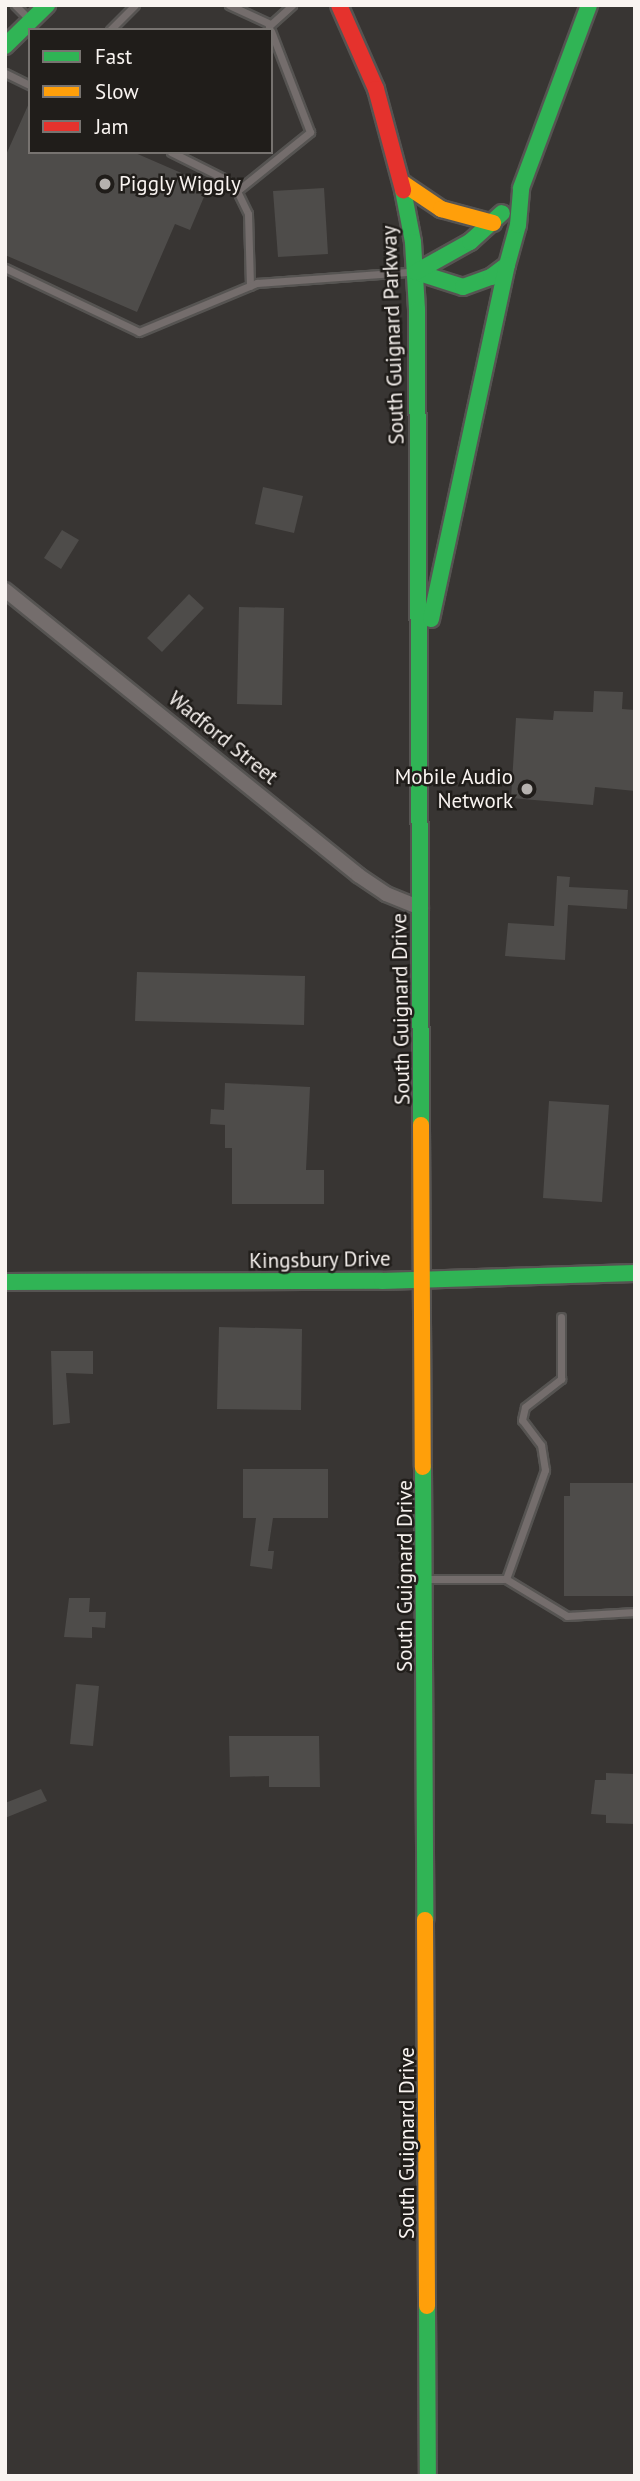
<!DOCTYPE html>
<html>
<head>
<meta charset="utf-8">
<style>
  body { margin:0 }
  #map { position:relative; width:640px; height:2481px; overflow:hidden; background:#383533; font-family:"PT Sans",sans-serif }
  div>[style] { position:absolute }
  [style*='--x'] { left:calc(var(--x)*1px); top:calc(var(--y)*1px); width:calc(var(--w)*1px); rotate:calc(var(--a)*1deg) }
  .building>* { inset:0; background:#4e4c4a }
  .roads { filter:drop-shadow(2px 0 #565452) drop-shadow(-2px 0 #565452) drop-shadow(0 2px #565452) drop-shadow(0 -2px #565452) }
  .lane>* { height:7px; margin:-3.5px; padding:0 3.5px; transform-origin:3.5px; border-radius:3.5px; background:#746d6c }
  .street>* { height:14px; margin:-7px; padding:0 7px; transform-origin:7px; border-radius:7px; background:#746d6c }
  .fast>* { height:16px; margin:-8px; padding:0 8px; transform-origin:8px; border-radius:8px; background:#30b455 }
  .slow>* { height:16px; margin:-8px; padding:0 8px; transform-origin:8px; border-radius:8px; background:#ff9f0a }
  .jam>* { height:16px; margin:-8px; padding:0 8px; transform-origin:8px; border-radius:8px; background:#e5322d }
  .dots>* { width:19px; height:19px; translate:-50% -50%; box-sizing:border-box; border:4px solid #201d1a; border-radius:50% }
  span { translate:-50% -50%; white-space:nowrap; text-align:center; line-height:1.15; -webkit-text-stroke:5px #201d1a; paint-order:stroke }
  .poi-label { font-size:21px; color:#f9f4f1 }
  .left { translate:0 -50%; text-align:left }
  .right { translate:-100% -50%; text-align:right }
  .street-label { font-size:21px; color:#f9f4f1 }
  .frame { position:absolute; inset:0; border:7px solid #f9f4f1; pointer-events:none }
  .legend { position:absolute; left:28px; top:28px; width:245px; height:126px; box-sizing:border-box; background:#201d1a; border:2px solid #777370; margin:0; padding:9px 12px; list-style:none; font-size:21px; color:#f9f4f1 }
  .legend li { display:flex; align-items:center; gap:14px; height:35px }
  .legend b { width:35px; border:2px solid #777370 }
</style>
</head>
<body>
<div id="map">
  <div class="building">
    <i style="clip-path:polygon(30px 101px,30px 152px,133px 152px,209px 185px,190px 230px,175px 224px,137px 312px,5px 255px,5px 157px)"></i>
    <i style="clip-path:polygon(324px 188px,328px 254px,278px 257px,273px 191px)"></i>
    <i style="clip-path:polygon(263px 487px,303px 496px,294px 533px,255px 524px)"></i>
    <i style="clip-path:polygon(62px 530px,79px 540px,61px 569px,44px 558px)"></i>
    <i style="clip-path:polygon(189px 594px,204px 608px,162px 652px,147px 638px)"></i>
    <i style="clip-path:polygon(239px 607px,284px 608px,282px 705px,237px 704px)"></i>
    <i style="clip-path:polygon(594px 691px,623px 692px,622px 709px,635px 710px,635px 791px,595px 787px,593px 805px,511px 798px,516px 718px,553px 720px,554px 711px,593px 712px)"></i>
    <i style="clip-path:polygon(557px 876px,570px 877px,569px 887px,628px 890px,627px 909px,568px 905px,565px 960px,505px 956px,508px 923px,554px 926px)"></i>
    <i style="clip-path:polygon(137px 972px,305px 976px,304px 1025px,135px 1021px)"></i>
    <i style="clip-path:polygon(225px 1083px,310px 1087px,306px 1170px,324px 1170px,324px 1204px,232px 1204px,232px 1148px,225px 1148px,225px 1125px,210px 1124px,211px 1109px,224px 1110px)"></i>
    <i style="clip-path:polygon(549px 1101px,609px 1105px,602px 1202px,543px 1198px)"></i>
    <i style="clip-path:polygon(219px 1327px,302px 1329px,301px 1410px,217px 1409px)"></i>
    <i style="clip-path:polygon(51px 1351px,93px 1351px,93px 1374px,66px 1373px,70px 1423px,53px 1425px)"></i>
    <i style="clip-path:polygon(243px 1469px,328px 1469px,328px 1518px,273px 1518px,268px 1551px,274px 1551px,272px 1569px,250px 1566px,256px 1518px,243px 1518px)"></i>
    <i style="clip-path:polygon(570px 1483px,635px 1483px,635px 1596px,564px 1596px,564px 1496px,570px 1496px)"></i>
    <i style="clip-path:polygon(69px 1598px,90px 1598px,89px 1612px,106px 1612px,105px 1628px,92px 1627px,92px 1638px,64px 1637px)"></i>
    <i style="clip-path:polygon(76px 1684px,99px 1686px,93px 1746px,70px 1744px)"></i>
    <i style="clip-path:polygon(229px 1736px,319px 1736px,320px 1787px,269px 1787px,269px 1776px,230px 1777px)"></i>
    <i style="clip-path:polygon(606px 1773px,635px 1774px,635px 1824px,606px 1823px,606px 1815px,591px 1814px,595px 1780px,606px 1780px)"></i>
    <i style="clip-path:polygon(41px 1789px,47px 1801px,5px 1818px,5px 1803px)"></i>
  </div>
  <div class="roads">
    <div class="lane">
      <i style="--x:15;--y:5;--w:21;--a:45"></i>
      <i style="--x:229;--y:5;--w:43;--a:24.8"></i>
      <i style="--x:269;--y:26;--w:31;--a:-42"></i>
      <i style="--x:110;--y:30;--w:35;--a:-45"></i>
      <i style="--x:5;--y:73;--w:28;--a:26"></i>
      <i style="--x:171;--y:152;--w:58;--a:26.6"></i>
      <i style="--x:223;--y:178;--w:19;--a:43"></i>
      <i style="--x:237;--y:191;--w:25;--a:64"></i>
      <i style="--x:248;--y:214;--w:72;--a:88.4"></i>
      <i style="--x:237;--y:191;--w:94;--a:-38.9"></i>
      <i style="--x:310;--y:132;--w:108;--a:-111.1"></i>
      <i style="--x:5;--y:268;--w:148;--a:25.5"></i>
      <i style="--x:139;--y:332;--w:128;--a:-22.6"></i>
      <i style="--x:257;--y:283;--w:151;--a:-4.2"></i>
      <i style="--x:427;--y:1579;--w:79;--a:0"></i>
      <i style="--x:506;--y:1579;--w:71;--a:31.2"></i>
      <i style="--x:567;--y:1616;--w:68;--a:-3.4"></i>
      <i style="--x:506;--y:1579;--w:116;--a:-70.3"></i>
      <i style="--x:545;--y:1470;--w:25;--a:-99"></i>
      <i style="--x:541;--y:1445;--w:31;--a:-127"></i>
      <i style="--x:522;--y:1420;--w:13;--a:-77"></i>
      <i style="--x:525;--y:1407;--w:46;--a:-37.9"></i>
      <i style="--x:561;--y:1379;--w:62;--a:-90"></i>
    </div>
    <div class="street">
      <i style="--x:5;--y:590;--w:454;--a:38.9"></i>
      <i style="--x:358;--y:875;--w:34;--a:34"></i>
      <i style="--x:386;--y:894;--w:38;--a:22"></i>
    </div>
    <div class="fast">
      <i style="--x:5;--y:46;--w:59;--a:-44.3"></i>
      <i style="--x:403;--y:190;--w:53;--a:79.1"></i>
      <i style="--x:413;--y:242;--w:68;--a:86.6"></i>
      <i style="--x:417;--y:310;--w:815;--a:89.72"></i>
      <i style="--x:416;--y:272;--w:49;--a:17.7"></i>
      <i style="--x:463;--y:287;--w:30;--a:-20"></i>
      <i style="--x:491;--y:277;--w:20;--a:-37"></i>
      <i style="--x:507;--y:265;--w:41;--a:-74.6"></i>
      <i style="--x:518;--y:225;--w:37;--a:-85"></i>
      <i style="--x:521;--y:188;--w:195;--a:-69.6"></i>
      <i style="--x:416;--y:272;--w:62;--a:-29.1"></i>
      <i style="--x:470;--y:242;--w:43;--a:-42.2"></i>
      <i style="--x:431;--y:619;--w:362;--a:-77.9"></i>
      <i style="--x:5;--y:1282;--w:377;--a:-0.2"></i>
      <i style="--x:382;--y:1281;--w:253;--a:-1.8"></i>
      <i style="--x:423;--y:1467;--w:453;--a:89.7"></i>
      <i style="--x:427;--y:2306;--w:170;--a:89.7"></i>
    </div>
    <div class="slow">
      <i style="--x:404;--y:184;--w:45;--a:34"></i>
      <i style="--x:441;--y:209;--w:54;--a:15.1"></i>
      <i style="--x:421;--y:1125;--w:342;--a:89.7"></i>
      <i style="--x:425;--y:1920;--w:386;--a:89.7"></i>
    </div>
    <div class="jam">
      <i style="--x:339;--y:5;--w:92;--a:66.2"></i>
      <i style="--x:376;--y:89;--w:105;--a:75"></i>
    </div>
  </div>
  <div class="dots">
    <i style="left:105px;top:184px;background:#b5b1ae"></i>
    <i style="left:527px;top:789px;background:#b5b1ae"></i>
  </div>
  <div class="poi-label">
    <span class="left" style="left:119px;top:184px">Piggly Wiggly</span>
    <span class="right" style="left:513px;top:789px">Mobile Audio<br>Network</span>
  </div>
  <div class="street-label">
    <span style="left:393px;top:335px;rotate:-92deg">South Guignard Parkway</span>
    <span style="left:223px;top:738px;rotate:39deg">Wadford Street</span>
    <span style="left:401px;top:1009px;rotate:-91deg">South Guignard Drive</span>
    <span style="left:320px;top:1260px;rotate:-1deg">Kingsbury Drive</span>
    <span style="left:405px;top:1576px;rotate:-90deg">South Guignard Drive</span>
    <span style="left:407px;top:2143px;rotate:-90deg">South Guignard Drive</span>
  </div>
  <div class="frame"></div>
  <ul class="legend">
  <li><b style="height:9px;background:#30b455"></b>Fast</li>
  <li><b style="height:9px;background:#ff9f0a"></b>Slow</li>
  <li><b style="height:9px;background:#e5322d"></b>Jam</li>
  </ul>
</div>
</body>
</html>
